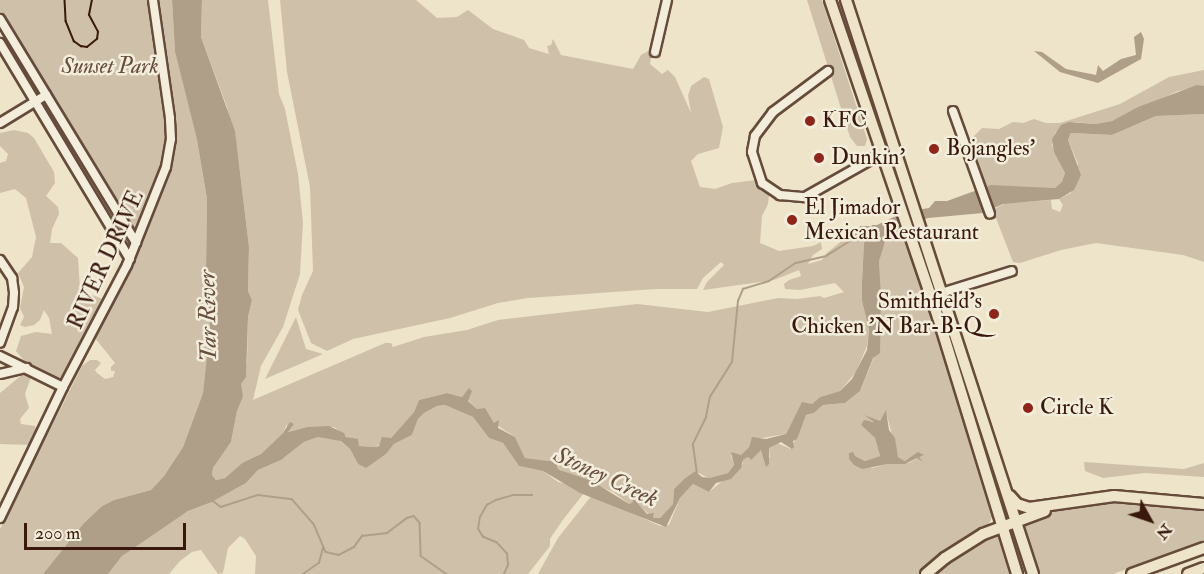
<!DOCTYPE html>
<html>
<head>
<meta charset="utf-8">
<style>
  body { margin:0 }
  #map { position:relative; width:1204px; height:574px; overflow:hidden; background:#ede4c9; font-family:"IM FELL Double Pica",serif }
  div>[style] { position:absolute }
  [style*='--x'] { left:calc(var(--x)*1px); top:calc(var(--y)*1px); width:calc(var(--w)*1px); rotate:calc(var(--a)*1deg) }
  .green>* { inset:0; background:#cfc1a9 }
  .water>* { inset:0; background:#b09f88 }
  .stream>* { height:1.5px; margin:-0.75px; padding:0 0.75px; transform-origin:0.75px; border-radius:0.75px; background:#b09f88 }
  .roads { filter:drop-shadow(2px 0 #674b3a) drop-shadow(-2px 0 #674b3a) drop-shadow(0 2px #674b3a) drop-shadow(0 -2px #674b3a) }
  .minor>* { height:8px; margin:-4px; padding:0 4px; transform-origin:4px; border-radius:4px; background:#f3eddc }
  .highway>* { height:10px; margin:-5px; padding:0 5px; transform-origin:5px; border-radius:5px; background:#ede4c9 }
  .tram>* { height:1.5px; margin:-0.75px; padding:0 0.75px; transform-origin:0.75px; border-radius:0.75px; background:#3a180b }
  .dots>* { width:16px; height:16px; translate:-50% -50%; box-sizing:border-box; border:3px solid #f3eddc; border-radius:50% }
  span { translate:-50% -50%; white-space:nowrap; text-align:center; line-height:1.15; -webkit-text-stroke:5px #f3eddc; paint-order:stroke }
  .park-label { font-size:22px; color:#674b3a; font-style:italic }
  .poi-label { font-size:22px; color:#3a180b }
  .left { translate:0 -50%; text-align:left }
  .right { translate:-100% -50%; text-align:right }
  .street-label { font-size:22px; color:#3a180b }
  .water-label { font-size:24px; color:#694e3d; font-style:italic }
  .north { position:absolute; left:1120px; top:490px; width:60px; height:60px; -webkit-text-stroke:4px #f3eddc; paint-order:stroke; rotate:130deg; font-size:16px; font-weight:700; line-height:24px; text-align:center; color:#3a180b }
  .north::after { content:''; display:block; margin:auto; width:21px; height:27px; background:#3a180b; clip-path:polygon(50% 0,100% 100%,50% 72%,0 100%) }
  .scale { position:absolute; left:24px; top:523px; width:162px; height:27px; box-sizing:border-box; border:3px solid #3a180b; border-top:0; padding-left:8px; font-size:18px; line-height:21px; white-space:nowrap; color:#3a180b; -webkit-text-stroke:4px #f3eddc; paint-order:stroke }
</style>
</head>
<body>
<div id="map">
  <div class="green">
    <i style="clip-path:polygon(0 0,172px 0,175px 52px,197px 140px,207px 199px,206px 271px,210px 314px,209px 342px,203px 393px,183px 447px,164px 476px,151px 490px,114px 500px,102px 506px,83px 524px,43px 574px,0 574px,0 529px,82px 366px,90px 360px,97px 360px,101px 363px,95px 370px,97px 373px,105px 379px,113px 377px,115px 371px,111px 371px,111px 367px,115px 363px,95px 338px,129px 271px,140px 244px,0 13px)"></i>
    <i style="clip-path:polygon(202px 0,268px 0,279px 94px,285px 109px,298px 174px,303px 223px,300px 274px,283px 327px,261px 366px,253px 400px,385px 343px,391px 343px,393px 347px,424px 337px,467px 330px,498px 320px,637px 304px,708px 312px,778px 298px,797px 299px,820px 296px,824px 298px,844px 292px,835px 283px,800px 290px,785px 289px,784px 284px,789px 280px,801px 276px,799px 270px,774px 280px,703px 290px,707px 282px,724px 265px,721px 262px,703px 278px,697px 289px,656px 289px,528px 298px,498px 303px,450px 318px,353px 339px,327px 351px,311px 343px,298px 310px,302px 295px,313px 271px,310px 187px,287px 72px,280px 0,416px 0,437px 18px,457px 17px,468px 10px,493px 29px,524px 40px,529px 48px,549px 54px,547px 46px,551px 45px,553px 39px,561px 55px,633px 69px,641px 55px,648px 51px,652px 53px,650px 64px,662px 74px,668px 70px,675px 77px,691px 113px,688px 96px,691px 86px,704px 77px,709px 79px,723px 127px,719px 148px,698px 154px,691px 161px,700px 187px,715px 189px,732px 183px,756px 180px,769px 195px,768px 204px,762px 216px,760px 243px,779px 251px,813px 246px,821px 242px,822px 249px,813px 255px,808px 264px,822px 260px,827px 253px,856px 229px,869px 230px,864px 243px,862px 282px,862px 301px,869px 330px,867px 346px,856px 372px,840px 391px,820px 397px,812px 404px,801px 405px,786px 434px,751px 440px,749px 447px,741px 455px,731px 455px,734px 465px,728px 473px,710px 479px,695px 471px,684px 479px,674px 489px,673px 504px,660px 518px,653px 518px,635px 502px,629px 504px,613px 492px,561px 470px,557px 467px,559px 463px,525px 458px,515px 437px,491px 421px,485px 409px,477px 409px,468px 400px,466px 393px,462px 397px,447px 393px,419px 400px,414px 412px,391px 438px,375px 447px,359px 446px,334px 427px,307px 427px,287px 432px,287px 424px,283px 433px,261px 454px,242px 463px,225px 478px,216px 480px,212px 475px,213px 468px,231px 442px,237px 411px,243px 397px,240px 389px,247px 362px,248px 317px,252px 300px,248px 291px,249px 247px,239px 164px,227px 107px,201px 37px)"></i>
    <i style="clip-path:polygon(807px 0,822px 0,867px 139px,865px 146px,857px 146px,850px 137px)"></i>
    <i style="clip-path:polygon(833px 0,841px 0,884px 136px,882px 137px)"></i>
    <i style="clip-path:polygon(1204px 70px,1204px 86px,1178px 91px,1112px 121px,1095px 124px,1074px 122px,1055px 133px,1052px 145px,1065px 173px,1063px 182px,1055px 188px,984px 187px,969px 141px,982px 128px,999px 129px,1013px 122px,1023px 123px,1034px 119px,1046px 123px,1060px 123px,1120px 104px,1169px 77px)"></i>
    <i style="clip-path:polygon(1204px 114px,1204px 262px,1183px 255px,1096px 243px,1061px 250px,1020px 263px,1013px 262px,996px 218px,990px 211px,1006px 203px,1051px 200px,1052px 209px,1060px 212px,1063px 205px,1059px 199px,1071px 193px,1078px 164px,1068px 140px,1071px 133px,1112px 135px,1156px 116px)"></i>
    <i style="clip-path:polygon(14px 130px,28px 133px,34px 138px,54px 172px,55px 183px,46px 196px,58px 207px,59px 214px,52px 229px,50px 243px,61px 243px,78px 258px,80px 290px,105px 300px,65px 374px,59px 378px,26px 363px,16px 351px,21px 336px,36px 332px,52px 334px,49px 318px,44px 310px,40px 320px,34px 325px,25px 327px,20px 325px,24px 317px,20px 308px,24px 287px,18px 273px,32px 257px,36px 237px,26px 198px,15px 189px,0 193px,0 163px,6px 161px,8px 154px,0 146px,0 133px)"></i>
    <i style="clip-path:polygon(evenodd,902px 226px,991px 509px,992px 517px,988px 526px,958px 545px,922px 574px,538px 574px,558px 538px,592px 495px,660px 526px,669px 525px,680px 498px,693px 484px,709px 492px,743px 464px,743px 460px,748px 457px,751px 460px,758px 451px,761px 450px,770px 458px,769px 448px,777px 443px,791px 449px,806px 415px,814px 413px,823px 405px,845px 403px,860px 391px,880px 342px,879px 257px,888px 236px,902px 226px,886px 412px,898px 457px,905px 461px,917px 455px,919px 457px,909px 463px,888px 464px,872px 468px,855px 456px,865px 461px,880px 456px,875px 438px,861px 425px,867px 421px,880px 421px,886px 412px)"></i>
    <i style="clip-path:polygon(296px 317px,306px 349px,323px 354px,265px 379px)"></i>
    <i style="clip-path:polygon(23px 374px,31px 377px,25px 394px,29px 408px,20px 419px,21px 424px,35px 426px,37px 432px,31px 445px,0 444px,0 393px)"></i>
    <i style="clip-path:polygon(445px 405px,473px 417px,489px 438px,503px 443px,519px 466px,543px 471px,558px 482px,570px 485px,584px 493px,562px 521px,550px 539px,550px 546px,528px 574px,255px 574px,256px 556px,245px 539px,240px 536px,228px 548px,223px 573px,218px 574px,201px 550px,192px 552px,180px 561px,169px 574px,108px 574px,122px 556px,139px 543px,188px 511px,212px 502px,246px 483px,258px 470px,281px 460px,304px 442px,318px 437px,328px 437px,341px 441px,350px 449px,358px 464px,376px 460px,386px 454px,394px 444px,412px 435px,418px 419px,424px 413px,437px 406px)"></i>
    <i style="clip-path:polygon(1084px 462px,1184px 469px,1204px 463px,1204px 477px,1145px 473px,1103px 478px,1085px 471px)"></i>
    <i style="clip-path:polygon(1116px 499px,1204px 507px,1204px 541px,1113px 574px,1040px 574px,1024px 524px,1020px 522px,1087px 502px)"></i>
    <i style="clip-path:polygon(998px 529px,1014px 574px,930px 574px)"></i>
  </div>
  <div class="water">
    <i style="clip-path:polygon(172px 0,202px 0,201px 37px,235px 131px,249px 247px,248px 291px,252px 300px,248px 317px,246px 377px,241px 384px,243px 397px,237px 411px,231px 442px,213px 468px,212px 475px,216px 480px,225px 478px,242px 463px,261px 454px,283px 433px,290px 422px,294px 424px,288px 432px,307px 427px,329px 426px,344px 433px,346px 437px,358px 439px,359px 446px,375px 447px,379px 446px,382px 437px,391px 438px,414px 412px,419px 400px,447px 393px,462px 397px,469px 388px,472px 391px,468px 401px,477px 409px,485px 408px,494px 423px,499px 420px,498px 428px,515px 437px,525px 458px,548px 461px,559px 459px,557px 467px,560px 470px,592px 481px,629px 504px,633px 502px,632px 497px,647px 514px,654px 513px,653px 518px,660px 518px,673px 504px,674px 489px,684px 479px,695px 471px,702px 477px,710px 478px,728px 473px,734px 465px,731px 452px,741px 455px,749px 447px,752px 437px,766px 439px,786px 434px,802px 402px,812px 404px,820px 397px,840px 391px,852px 379px,867px 350px,869px 330px,862px 301px,862px 282px,864px 243px,872px 225px,877px 225px,904px 212px,929px 208px,935px 201px,947px 201px,991px 185px,1055px 188px,1062px 182px,1065px 173px,1054px 152px,1052px 139px,1061px 125px,1069px 122px,1095px 124px,1112px 121px,1138px 107px,1197px 85px,1204px 86px,1204px 114px,1156px 116px,1112px 135px,1071px 133px,1068px 140px,1081px 175px,1074px 190px,1059px 199px,1003px 204px,983px 213px,928px 218px,895px 230px,885px 242px,879px 261px,881px 299px,880px 353px,873px 358px,860px 391px,845px 403px,823px 405px,814px 413px,806px 415px,797px 439px,793px 441px,794px 447px,792px 449px,781px 442px,769px 448px,769px 464px,766px 467px,761px 450px,751px 460px,748px 457px,743px 460px,741px 468px,731px 479px,716px 483px,709px 492px,693px 484px,680px 498px,666px 527px,580px 493px,543px 471px,519px 466px,503px 443px,489px 438px,473px 417px,445px 405px,437px 406px,424px 413px,418px 419px,412px 435px,394px 444px,386px 454px,366px 468px,358px 464px,350px 449px,341px 441px,318px 437px,304px 442px,281px 460px,258px 470px,246px 483px,212px 502px,188px 511px,122px 556px,108px 574px,43px 574px,83px 524px,102px 506px,114px 500px,151px 490px,164px 476px,183px 447px,203px 393px,210px 328px,206px 271px,207px 199px,197px 140px,175px 52px)"></i>
    <i style="clip-path:polygon(1141px 32px,1144px 39px,1141px 59px,1098px 83px,1060px 72px,1034px 51px,1042px 52px,1066px 69px,1096px 75px,1098px 65px,1103px 71px,1121px 59px,1136px 55px,1134px 37px)"></i>
    <i style="clip-path:polygon(886px 410px,889px 430px,895px 438px,898px 457px,905px 461px,918px 452px,924px 455px,919px 457px,923px 462px,917px 458px,905px 464px,888px 464px,862px 469px,854px 465px,849px 459px,849px 453px,853px 452px,855px 456px,865px 461px,880px 456px,875px 438px,861px 425px,864px 420px,874px 422px,864px 415px,880px 421px)"></i>
  </div>
  <div class="stream">
    <i style="--x:697;--y:474;--w:30;--a:-98"></i>
    <i style="--x:693;--y:444;--w:30;--a:-64"></i>
    <i style="--x:706;--y:417;--w:20;--a:-79"></i>
    <i style="--x:710;--y:397;--w:41;--a:-57.8"></i>
    <i style="--x:732;--y:362;--w:61;--a:-84.4"></i>
    <i style="--x:738;--y:301;--w:13;--a:-67"></i>
    <i style="--x:743;--y:289;--w:27;--a:-17"></i>
    <i style="--x:769;--y:281;--w:32;--a:-34"></i>
    <i style="--x:796;--y:263;--w:31;--a:-13"></i>
    <i style="--x:826;--y:256;--w:32;--a:-32"></i>
    <i style="--x:853;--y:239;--w:14;--a:-56"></i>
    <i style="--x:861;--y:227;--w:9;--a:0"></i>
    <i style="--x:212;--y:500;--w:11;--a:38"></i>
    <i style="--x:221;--y:507;--w:39;--a:-18"></i>
    <i style="--x:258;--y:495;--w:34;--a:7"></i>
    <i style="--x:292;--y:499;--w:33;--a:49"></i>
    <i style="--x:314;--y:524;--w:30;--a:67"></i>
    <i style="--x:326;--y:552;--w:13;--a:13"></i>
    <i style="--x:339;--y:555;--w:17;--a:-28"></i>
    <i style="--x:354;--y:547;--w:14;--a:-54"></i>
    <i style="--x:362;--y:536;--w:25;--a:-7"></i>
    <i style="--x:387;--y:533;--w:25;--a:-37"></i>
    <i style="--x:407;--y:518;--w:7;--a:-16"></i>
    <i style="--x:414;--y:516;--w:9;--a:49"></i>
    <i style="--x:420;--y:523;--w:33;--a:88"></i>
    <i style="--x:421;--y:556;--w:32;--a:35"></i>
    <i style="--x:303;--y:574;--w:19;--a:-35"></i>
    <i style="--x:319;--y:563;--w:16;--a:-75"></i>
    <i style="--x:504;--y:574;--w:10;--a:-66"></i>
    <i style="--x:508;--y:565;--w:11;--a:-95"></i>
    <i style="--x:507;--y:554;--w:15;--a:-132"></i>
    <i style="--x:497;--y:543;--w:15;--a:-157"></i>
    <i style="--x:483;--y:537;--w:9;--a:-122"></i>
    <i style="--x:478;--y:529;--w:12;--a:-81"></i>
    <i style="--x:480;--y:517;--w:14;--a:-60"></i>
    <i style="--x:487;--y:505;--w:10;--a:-29"></i>
    <i style="--x:496;--y:500;--w:19;--a:-16"></i>
    <i style="--x:514;--y:495;--w:18;--a:0"></i>
  </div>
  <div class="roads">
    <div class="minor">
      <i style="--x:0;--y:19;--w:262;--a:58.7"></i>
      <i style="--x:0;--y:43;--w:252;--a:59"></i>
      <i style="--x:655;--y:52;--w:53;--a:-77"></i>
      <i style="--x:828;--y:71;--w:69;--a:143.3"></i>
      <i style="--x:773;--y:112;--w:30;--a:127"></i>
      <i style="--x:755;--y:136;--w:16;--a:101"></i>
      <i style="--x:752;--y:152;--w:33;--a:72"></i>
      <i style="--x:762;--y:183;--w:22;--a:34"></i>
      <i style="--x:780;--y:195;--w:25;--a:5"></i>
      <i style="--x:805;--y:197;--w:87;--a:-29.5"></i>
      <i style="--x:953;--y:111;--w:109;--a:70.2"></i>
      <i style="--x:0;--y:123;--w:54;--a:-31.3"></i>
      <i style="--x:0;--y:260;--w:22;--a:56"></i>
      <i style="--x:12;--y:278;--w:15;--a:82"></i>
      <i style="--x:14;--y:293;--w:14;--a:94"></i>
      <i style="--x:13;--y:307;--w:38;--a:110"></i>
      <i style="--x:941;--y:293;--w:74;--a:-17.2"></i>
      <i style="--x:0;--y:356;--w:70;--a:26.2"></i>
      <i style="--x:0;--y:374;--w:27;--a:-13"></i>
      <i style="--x:0;--y:518;--w:145;--a:-64.3"></i>
      <i style="--x:63;--y:387;--w:138;--a:-62.3"></i>
      <i style="--x:127;--y:265;--w:105;--a:-68.3"></i>
      <i style="--x:166;--y:167;--w:28;--a:-80"></i>
      <i style="--x:171;--y:139;--w:21;--a:-93"></i>
      <i style="--x:170;--y:118;--w:119;--a:-98.2"></i>
    </div>
    <div class="highway">
      <i style="--x:830;--y:0;--w:335;--a:71.2"></i>
      <i style="--x:938;--y:317;--w:269;--a:72.9"></i>
      <i style="--x:846;--y:0;--w:604;--a:71.96"></i>
      <i style="--x:1010;--y:496;--w:11;--a:49"></i>
      <i style="--x:1017;--y:504;--w:13;--a:18"></i>
      <i style="--x:1029;--y:508;--w:86;--a:-8"></i>
      <i style="--x:1114;--y:496;--w:90;--a:5.1"></i>
      <i style="--x:926;--y:574;--w:25;--a:-40"></i>
      <i style="--x:945;--y:558;--w:45;--a:-32.3"></i>
      <i style="--x:983;--y:534;--w:66;--a:-20.4"></i>
      <i style="--x:1132;--y:574;--w:77;--a:-19.9"></i>
      <i style="--x:1188;--y:574;--w:17;--a:-21"></i>
    </div>
  </div>
  <div class="tram">
    <i style="--x:65;--y:0;--w:21;--a:87"></i>
    <i style="--x:66;--y:21;--w:22;--a:68"></i>
    <i style="--x:74;--y:41;--w:9;--a:36"></i>
    <i style="--x:81;--y:46;--w:6;--a:9"></i>
    <i style="--x:87;--y:47;--w:13;--a:-39"></i>
    <i style="--x:97;--y:39;--w:7;--a:-82"></i>
    <i style="--x:98;--y:32;--w:19;--a:-118"></i>
    <i style="--x:89;--y:15;--w:15;--a:-79"></i>
  </div>
  <div class="dots">
    <i style="left:810px;top:121px;background:#8f2418"></i>
    <i style="left:934px;top:149px;background:#8f2418"></i>
    <i style="left:819px;top:158px;background:#8f2418"></i>
    <i style="left:792px;top:220px;background:#8f2418"></i>
    <i style="left:994px;top:314px;background:#8f2418"></i>
    <i style="left:1028px;top:408px;background:#8f2418"></i>
  </div>
  <div class="park-label">
    <span style="left:110px;top:67px">Sunset Park</span>
  </div>
  <div class="poi-label">
    <span class="left" style="left:822px;top:121px">KFC</span>
    <span class="left" style="left:946px;top:149px">Bojangles'</span>
    <span class="left" style="left:831px;top:158px">Dunkin'</span>
    <span class="left" style="left:804px;top:220px">El Jimador<br>Mexican Restaurant</span>
    <span class="right" style="left:982px;top:314px">Smithfield's<br>Chicken 'N Bar-B-Q</span>
    <span class="left" style="left:1040px;top:408px">Circle K</span>
  </div>
  <div class="street-label">
    <span style="left:106px;top:260px;rotate:-65deg">RIVER DRIVE</span>
  </div>
  <div class="water-label">
    <span style="left:208px;top:316px;rotate:-91deg">Tar River</span>
    <span style="left:606px;top:477px;rotate:25deg">Stoney Creek</span>
  </div>
  <div class="north">N</div>
  <div class="scale">200 m</div>
</div>
</body>
</html>
